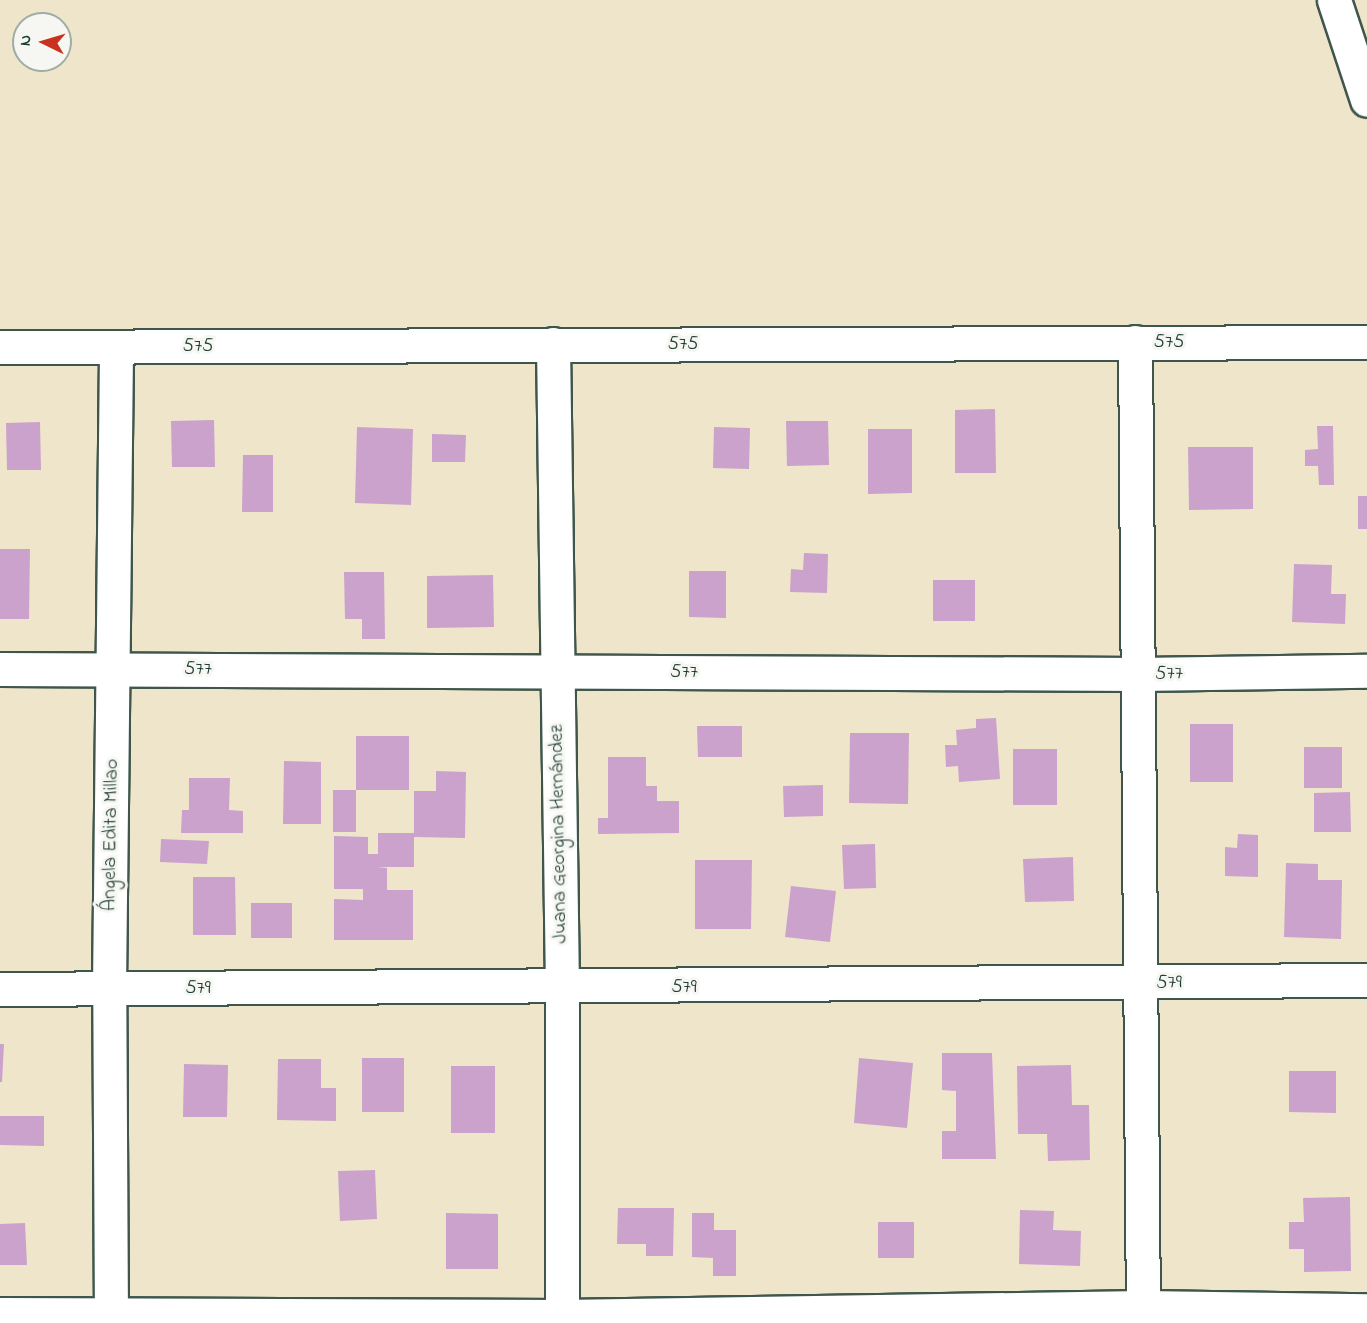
<!DOCTYPE html>
<html>
<head>
<meta charset="utf-8">
<style>
  body { margin:0 }
  #map { position:relative; width:1367px; height:1323px; overflow:hidden; background:#efe5cb; font-family:"Indie Flower",sans-serif }
  div>[style] { position:absolute }
  [style*='--x'] { left:calc(var(--x)*1px); top:calc(var(--y)*1px); width:calc(var(--w)*1px); rotate:calc(var(--a)*1deg) }
  .building>* { inset:0; background:#caa2cc }
  .roads { filter:drop-shadow(2px 0 #3e564b) drop-shadow(-2px 0 #3e564b) drop-shadow(0 2px #3e564b) drop-shadow(0 -2px #3e564b) }
  .minor>* { height:33px; margin:-16.5px; padding:0 16.5px; transform-origin:16.5px; border-radius:16.5px; background:#fff }
  span { translate:-50% -50%; white-space:nowrap; text-align:center; line-height:1.15; -webkit-text-stroke:6px #f6f6f2; paint-order:stroke }
  .street-label { font-size:20px; color:#1f3d34 }
  .north { position:absolute; left:12px; top:12px; width:60px; height:60px; box-sizing:border-box; background:#f6f6f2; border:2px solid #a0aca6; border-radius:50%; rotate:275deg; font-size:16px; font-weight:700; line-height:24px; text-align:center; color:#1f3d34 }
  .north::after { content:''; display:block; margin:auto; width:21px; height:27px; background:#c8321e; clip-path:polygon(50% 0,100% 100%,50% 72%,0 100%) }
</style>
</head>
<body>
<div id="map">
  <div class="building">
    <i style="clip-path:polygon(995px 409px,996px 473px,955px 473px,955px 410px)"></i>
    <i style="clip-path:polygon(214px 420px,215px 467px,172px 467px,171px 421px)"></i>
    <i style="clip-path:polygon(786px 421px,828px 421px,829px 465px,787px 466px)"></i>
    <i style="clip-path:polygon(40px 422px,41px 470px,7px 470px,6px 423px)"></i>
    <i style="clip-path:polygon(1317px 426px,1333px 426px,1334px 485px,1319px 485px,1318px 466px,1305px 466px,1305px 450px,1318px 449px)"></i>
    <i style="clip-path:polygon(357px 427px,413px 429px,411px 505px,355px 503px)"></i>
    <i style="clip-path:polygon(714px 427px,750px 428px,749px 469px,713px 468px)"></i>
    <i style="clip-path:polygon(868px 429px,912px 429px,912px 493px,868px 494px)"></i>
    <i style="clip-path:polygon(432px 434px,466px 435px,465px 462px,432px 462px)"></i>
    <i style="clip-path:polygon(1188px 447px,1253px 447px,1253px 509px,1189px 510px)"></i>
    <i style="clip-path:polygon(243px 455px,273px 455px,273px 512px,242px 512px)"></i>
    <i style="clip-path:polygon(1358px 496px,1367px 496px,1367px 529px,1358px 529px)"></i>
    <i style="clip-path:polygon(0 549px,30px 549px,29px 619px,0 619px)"></i>
    <i style="clip-path:polygon(804px 553px,828px 554px,827px 593px,790px 592px,791px 569px,803px 570px)"></i>
    <i style="clip-path:polygon(1294px 564px,1332px 565px,1331px 594px,1346px 594px,1345px 624px,1292px 622px)"></i>
    <i style="clip-path:polygon(689px 571px,726px 571px,726px 618px,689px 617px)"></i>
    <i style="clip-path:polygon(344px 572px,384px 572px,385px 639px,362px 639px,362px 619px,345px 619px)"></i>
    <i style="clip-path:polygon(493px 575px,494px 627px,427px 628px,427px 576px)"></i>
    <i style="clip-path:polygon(933px 580px,975px 580px,975px 621px,933px 621px)"></i>
    <i style="clip-path:polygon(996px 718px,1000px 779px,959px 782px,958px 766px,946px 767px,945px 745px,957px 745px,956px 730px,976px 728px,976px 719px)"></i>
    <i style="clip-path:polygon(1190px 724px,1233px 724px,1233px 782px,1190px 782px)"></i>
    <i style="clip-path:polygon(697px 726px,742px 726px,742px 757px,698px 757px)"></i>
    <i style="clip-path:polygon(850px 733px,909px 733px,908px 804px,849px 803px)"></i>
    <i style="clip-path:polygon(356px 736px,409px 736px,409px 790px,356px 790px)"></i>
    <i style="clip-path:polygon(1304px 747px,1342px 747px,1342px 788px,1304px 788px)"></i>
    <i style="clip-path:polygon(1013px 749px,1057px 749px,1057px 805px,1013px 805px)"></i>
    <i style="clip-path:polygon(608px 757px,646px 757px,646px 786px,657px 786px,657px 801px,679px 801px,679px 833px,598px 834px,598px 818px,608px 818px)"></i>
    <i style="clip-path:polygon(284px 761px,321px 762px,321px 824px,283px 824px)"></i>
    <i style="clip-path:polygon(436px 771px,466px 772px,465px 838px,414px 837px,414px 867px,378px 867px,387px 868px,387px 890px,413px 890px,413px 940px,334px 940px,334px 899px,363px 900px,363px 889px,334px 889px,334px 836px,368px 837px,368px 854px,378px 854px,378px 833px,414px 833px,414px 791px,436px 791px)"></i>
    <i style="clip-path:polygon(189px 778px,230px 778px,229px 810px,243px 811px,243px 833px,181px 833px,182px 810px,189px 810px)"></i>
    <i style="clip-path:polygon(823px 785px,823px 816px,784px 817px,783px 786px)"></i>
    <i style="clip-path:polygon(333px 790px,356px 790px,356px 832px,333px 832px)"></i>
    <i style="clip-path:polygon(1350px 792px,1351px 832px,1314px 832px,1314px 793px)"></i>
    <i style="clip-path:polygon(1238px 834px,1258px 835px,1258px 877px,1225px 876px,1225px 847px,1237px 848px)"></i>
    <i style="clip-path:polygon(161px 839px,209px 841px,207px 864px,160px 862px)"></i>
    <i style="clip-path:polygon(875px 844px,876px 888px,844px 889px,842px 845px)"></i>
    <i style="clip-path:polygon(1073px 857px,1074px 901px,1025px 902px,1023px 859px)"></i>
    <i style="clip-path:polygon(695px 860px,752px 860px,751px 929px,695px 929px)"></i>
    <i style="clip-path:polygon(1286px 863px,1318px 864px,1318px 880px,1342px 880px,1341px 939px,1284px 937px)"></i>
    <i style="clip-path:polygon(193px 877px,235px 877px,236px 935px,193px 935px)"></i>
    <i style="clip-path:polygon(791px 886px,836px 891px,830px 942px,785px 937px)"></i>
    <i style="clip-path:polygon(251px 903px,292px 903px,292px 938px,251px 938px)"></i>
    <i style="clip-path:polygon(0 1044px,4px 1044px,2px 1082px,0 1082px)"></i>
    <i style="clip-path:polygon(942px 1053px,992px 1053px,996px 1159px,942px 1159px,942px 1131px,956px 1131px,956px 1091px,942px 1090px)"></i>
    <i style="clip-path:polygon(362px 1058px,404px 1058px,404px 1112px,362px 1112px)"></i>
    <i style="clip-path:polygon(859px 1058px,913px 1063px,907px 1128px,854px 1123px)"></i>
    <i style="clip-path:polygon(278px 1059px,321px 1059px,321px 1088px,336px 1088px,336px 1121px,277px 1120px)"></i>
    <i style="clip-path:polygon(184px 1064px,228px 1065px,227px 1117px,183px 1117px)"></i>
    <i style="clip-path:polygon(1071px 1065px,1072px 1105px,1089px 1105px,1090px 1160px,1048px 1161px,1047px 1134px,1018px 1134px,1017px 1066px)"></i>
    <i style="clip-path:polygon(451px 1066px,495px 1066px,495px 1133px,451px 1133px)"></i>
    <i style="clip-path:polygon(1289px 1071px,1336px 1071px,1336px 1113px,1289px 1112px)"></i>
    <i style="clip-path:polygon(0 1116px,44px 1116px,44px 1146px,0 1145px)"></i>
    <i style="clip-path:polygon(375px 1170px,377px 1219px,340px 1221px,338px 1171px)"></i>
    <i style="clip-path:polygon(1350px 1197px,1351px 1271px,1304px 1272px,1304px 1249px,1289px 1249px,1289px 1222px,1304px 1222px,1303px 1198px)"></i>
    <i style="clip-path:polygon(618px 1208px,674px 1208px,673px 1256px,646px 1256px,646px 1244px,617px 1244px)"></i>
    <i style="clip-path:polygon(1020px 1210px,1054px 1211px,1053px 1230px,1081px 1231px,1080px 1266px,1019px 1264px)"></i>
    <i style="clip-path:polygon(446px 1213px,498px 1214px,498px 1269px,446px 1269px)"></i>
    <i style="clip-path:polygon(692px 1213px,714px 1213px,714px 1230px,736px 1230px,736px 1276px,713px 1276px,713px 1258px,692px 1257px)"></i>
    <i style="clip-path:polygon(878px 1222px,914px 1222px,914px 1258px,878px 1258px)"></i>
    <i style="clip-path:polygon(25px 1223px,27px 1265px,0 1265px,0 1224px)"></i>
  </div>
  <div class="roads">
    <div class="minor">
      <i style="--x:1334;--y:0;--w:105;--a:71.7"></i>
      <i style="--x:1135;--y:342;--w:981;--a:89.53"></i>
      <i style="--x:553;--y:344;--w:644;--a:89.2"></i>
      <i style="--x:562;--y:988;--w:335;--a:90"></i>
      <i style="--x:0;--y:347;--w:1367;--a:-0.21"></i>
      <i style="--x:0;--y:669;--w:1138;--a:0.25"></i>
      <i style="--x:1138;--y:674;--w:229;--a:-0.8"></i>
      <i style="--x:0;--y:989;--w:1367;--a:-0.38"></i>
      <i style="--x:0;--y:1314;--w:562;--a:0.2"></i>
      <i style="--x:562;--y:1316;--w:581;--a:-0.89"></i>
      <i style="--x:1143;--y:1307;--w:224;--a:0.8"></i>
      <i style="--x:111;--y:1323;--w:335;--a:-90.3"></i>
      <i style="--x:109;--y:988;--w:641;--a:-89.37"></i>
    </div>
  </div>
  <div class="street-label">
    <span style="left:1169px;top:342px">575</span>
    <span style="left:683px;top:344px">575</span>
    <span style="left:198px;top:346px">575</span>
    <span style="left:198px;top:669px">577</span>
    <span style="left:684px;top:672px">577</span>
    <span style="left:1169px;top:674px;rotate:-1deg">577</span>
    <span style="left:559px;top:834px;rotate:-91deg">Juana Georgina Hernández</span>
    <span style="left:111px;top:835px;rotate:-89deg">Ángela Edita Millao</span>
    <span style="left:1169px;top:983px;rotate:-1deg">579</span>
    <span style="left:684px;top:987px">579</span>
    <span style="left:198px;top:988px">579</span>
  </div>
  <div class="north">N</div>
</div>
</body>
</html>
